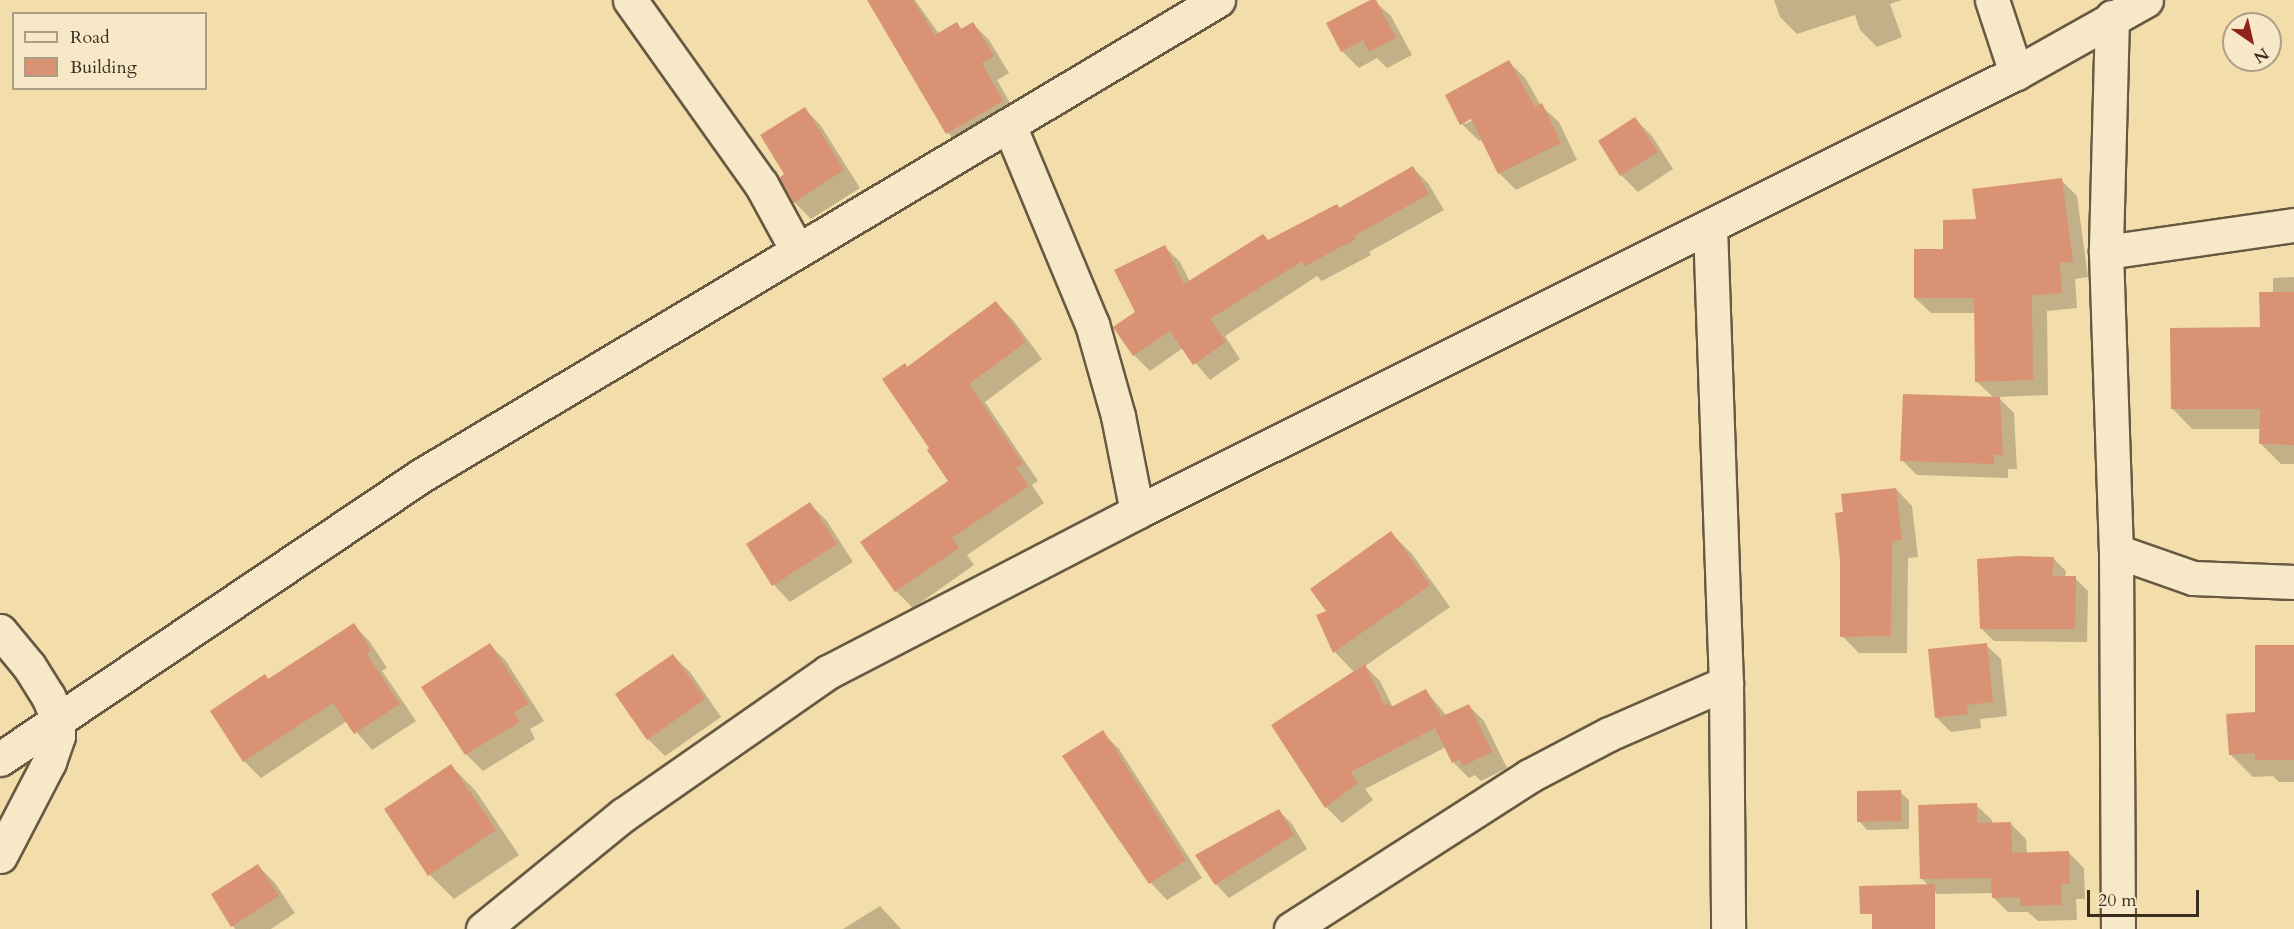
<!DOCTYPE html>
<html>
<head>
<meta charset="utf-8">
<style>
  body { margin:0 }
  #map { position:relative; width:2294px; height:929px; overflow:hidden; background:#f3ddaa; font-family:Cardo,serif }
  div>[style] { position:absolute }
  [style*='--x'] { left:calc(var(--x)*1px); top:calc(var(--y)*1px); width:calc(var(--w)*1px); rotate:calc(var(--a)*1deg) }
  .shadow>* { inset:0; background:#0003 }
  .building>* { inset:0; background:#d99374 }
  .roads { filter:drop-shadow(2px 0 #675942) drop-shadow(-2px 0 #675942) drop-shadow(0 2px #675942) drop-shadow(0 -2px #675942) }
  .minor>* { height:33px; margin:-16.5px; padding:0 16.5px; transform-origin:16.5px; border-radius:16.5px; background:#f7e9c8 }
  span { translate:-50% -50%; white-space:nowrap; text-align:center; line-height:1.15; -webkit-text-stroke:4.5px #f7e9c8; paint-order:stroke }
  .legend { position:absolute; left:12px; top:12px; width:195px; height:78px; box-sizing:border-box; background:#f7e9c8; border:2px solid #ab9e84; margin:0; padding:8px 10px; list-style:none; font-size:18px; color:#382d1f }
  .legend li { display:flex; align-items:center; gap:12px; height:30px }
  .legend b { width:30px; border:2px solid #ab9e84 }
  .north { position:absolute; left:2222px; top:12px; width:60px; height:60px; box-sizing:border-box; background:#f7e9c8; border:2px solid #ab9e84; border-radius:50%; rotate:146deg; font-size:16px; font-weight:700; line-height:24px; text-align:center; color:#382d1f }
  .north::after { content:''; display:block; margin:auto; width:21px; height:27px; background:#8f2418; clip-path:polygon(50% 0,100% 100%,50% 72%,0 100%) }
  .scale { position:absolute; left:2087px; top:890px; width:112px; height:27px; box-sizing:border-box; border:3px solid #382d1f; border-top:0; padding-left:8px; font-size:18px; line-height:21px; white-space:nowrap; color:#382d1f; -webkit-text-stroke:4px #f7e9c8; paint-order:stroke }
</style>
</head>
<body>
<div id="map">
  <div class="shadow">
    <i style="clip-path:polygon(868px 0,915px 0,939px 34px,957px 24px,963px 30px,973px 24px,989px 40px,1009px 73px,997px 80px,1018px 117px,964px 150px,948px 133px)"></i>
    <i style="clip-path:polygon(1373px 0,1391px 16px,1412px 55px,1387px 68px,1377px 58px,1359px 68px,1342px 51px)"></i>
    <i style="clip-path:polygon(1774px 0,1902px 0,1890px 4px,1902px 37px,1877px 47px,1860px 30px,1855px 15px,1797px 34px,1780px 17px)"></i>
    <i style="clip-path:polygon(evenodd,1509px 62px,1526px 79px,1541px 106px,1559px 122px,1577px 160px,1516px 190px,1499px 173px,1483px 139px,1479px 141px,1462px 124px,1509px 62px,1479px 117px,1465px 124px,1465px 120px,1479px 117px)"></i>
    <i style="clip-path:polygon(805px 109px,821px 126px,860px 188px,811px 219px,794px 202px,787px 174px)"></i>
    <i style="clip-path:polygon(1635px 119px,1652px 136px,1673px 169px,1638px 192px,1621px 175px)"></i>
    <i style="clip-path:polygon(1413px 168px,1428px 183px,1444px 210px,1369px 252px,1371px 255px,1322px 281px,1317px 276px,1225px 336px,1240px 359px,1210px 380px,1183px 348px,1150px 371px,1134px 355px,1137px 313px,1165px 247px,1180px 262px,1190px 282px,1337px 205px,1341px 209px)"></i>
    <i style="clip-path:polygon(2061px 180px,2077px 196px,2088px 277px,2075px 279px,2077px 308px,2047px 311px,2048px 395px,1998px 397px,2014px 413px,2017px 469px,2008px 469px,2008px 478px,1917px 475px,1902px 460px,1994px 398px,1976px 381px,1976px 313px,1931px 313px,1915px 298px,1944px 250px,1978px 221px)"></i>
    <i style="clip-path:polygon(2294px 277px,2294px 464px,2281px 464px,2260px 443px,2261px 429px,2192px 429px,2172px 408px,2262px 328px,2273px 294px,2273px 278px)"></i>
    <i style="clip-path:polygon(996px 303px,1013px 320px,1042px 359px,985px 402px,1038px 481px,1032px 485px,1044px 503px,967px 555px,974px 565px,913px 608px,896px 591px,862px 543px,950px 481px,931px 448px,907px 368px)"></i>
    <i style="clip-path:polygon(1896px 489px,1912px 506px,1918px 557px,1908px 558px,1907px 653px,1859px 653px,1842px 636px,1844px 513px)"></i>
    <i style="clip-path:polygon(810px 504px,827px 521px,853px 562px,790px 602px,774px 585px)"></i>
    <i style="clip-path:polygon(1391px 533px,1412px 554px,1450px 607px,1365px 666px,1380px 681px,1393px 708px,1426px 691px,1447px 716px,1468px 705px,1484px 721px,1507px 768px,1481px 781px,1475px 775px,1469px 778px,1453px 762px,1446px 747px,1365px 789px,1373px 800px,1342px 823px,1326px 807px,1354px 672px,1335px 652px,1318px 616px,1328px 611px)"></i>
    <i style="clip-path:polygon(2053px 558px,2066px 571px,2065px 578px,2075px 578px,2088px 591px,2087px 642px,1994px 641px,1981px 628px)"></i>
    <i style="clip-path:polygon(354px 625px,370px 642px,387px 668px,382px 671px,416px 721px,372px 750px,347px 721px,261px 778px,244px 761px,212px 711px,269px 681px)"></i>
    <i style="clip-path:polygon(490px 645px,506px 661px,544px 721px,530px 729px,535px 739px,483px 771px,467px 755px,423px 688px)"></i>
    <i style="clip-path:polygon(1986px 645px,2001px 659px,2007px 716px,1980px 719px,1981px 728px,1951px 732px,1937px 718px)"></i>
    <i style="clip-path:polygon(2294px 646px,2294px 782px,2279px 782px,2273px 776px,2253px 777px,2230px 754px)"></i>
    <i style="clip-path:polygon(673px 656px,690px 672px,721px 717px,665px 756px,648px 739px)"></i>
    <i style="clip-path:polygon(1102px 732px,1119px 749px,1202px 878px,1167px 900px,1151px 883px,1111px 829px,1064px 757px)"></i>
    <i style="clip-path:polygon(451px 766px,475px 790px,519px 855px,454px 899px,430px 875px)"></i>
    <i style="clip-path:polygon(1900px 792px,1909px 800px,1909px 829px,1867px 830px,1859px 821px)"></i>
    <i style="clip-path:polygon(1976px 805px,1992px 820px,1992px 824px,2011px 824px,2026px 839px,2027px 854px,2069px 853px,2084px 868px,2085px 899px,2076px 899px,2077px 920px,2038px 921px,2028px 912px,2008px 912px,1993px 897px,1993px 893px,1937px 894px,1921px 878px)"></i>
    <i style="clip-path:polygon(1279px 811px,1292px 824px,1307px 849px,1229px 898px,1216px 884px)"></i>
    <i style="clip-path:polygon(258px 866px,275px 883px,295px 913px,271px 929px,235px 929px,213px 895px)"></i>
    <i style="clip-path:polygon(880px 906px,901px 929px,843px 929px)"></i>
  </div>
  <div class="building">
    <i style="clip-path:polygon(867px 0,913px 0,935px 35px,957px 22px,961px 29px,973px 22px,994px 56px,982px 63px,1003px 101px,946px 134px)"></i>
    <i style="clip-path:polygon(1370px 0,1376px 0,1396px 38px,1369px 52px,1363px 40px,1341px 52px,1326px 23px)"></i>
    <i style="clip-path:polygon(1509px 60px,1535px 107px,1542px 103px,1561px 143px,1498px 174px,1471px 119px,1460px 125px,1445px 95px)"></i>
    <i style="clip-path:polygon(805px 107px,844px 170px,793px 203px,779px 178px,784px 174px,760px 135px)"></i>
    <i style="clip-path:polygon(1635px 117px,1658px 152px,1620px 176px,1598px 141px)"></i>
    <i style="clip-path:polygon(1413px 166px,1429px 194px,1354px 236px,1356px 239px,1305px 266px,1302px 261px,1210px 319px,1226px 342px,1193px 365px,1170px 331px,1133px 356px,1113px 327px,1135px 312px,1114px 270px,1165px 245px,1184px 284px,1263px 234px,1268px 240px,1337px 204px,1339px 208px)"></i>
    <i style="clip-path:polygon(2062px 178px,2073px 262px,2060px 263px,2062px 293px,2032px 295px,2033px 380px,1975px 382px,1974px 298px,1914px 298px,1914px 249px,1943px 249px,1943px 220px,1976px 219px,1972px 189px)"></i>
    <i style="clip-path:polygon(2259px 292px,2294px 292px,2294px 445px,2259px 444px,2260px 409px,2171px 409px,2170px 328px,2260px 327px)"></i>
    <i style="clip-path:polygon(996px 301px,1026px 342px,969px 384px,1023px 464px,1016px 468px,1029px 486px,952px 538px,959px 548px,895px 592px,860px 542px,948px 481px,927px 450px,929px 448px,882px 379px,905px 363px,907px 367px)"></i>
    <i style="clip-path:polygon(1903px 394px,2000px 397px,2003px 455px,1994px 455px,1994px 464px,1900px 461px)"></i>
    <i style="clip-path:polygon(1896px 488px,1902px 540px,1892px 541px,1891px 636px,1840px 637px,1840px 560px,1835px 513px,1843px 512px,1841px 494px)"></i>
    <i style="clip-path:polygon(810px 502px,837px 544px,772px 586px,746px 544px)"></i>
    <i style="clip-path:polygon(1391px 531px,1430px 585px,1333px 653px,1316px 615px,1326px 611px,1310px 589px)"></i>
    <i style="clip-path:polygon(2018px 556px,2054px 557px,2052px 576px,2076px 576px,2075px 629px,1980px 629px,1977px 559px)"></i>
    <i style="clip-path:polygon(354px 623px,371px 650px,367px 654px,400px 704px,354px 734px,333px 703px,243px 762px,210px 711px,265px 674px,268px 679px)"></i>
    <i style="clip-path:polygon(490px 643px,529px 704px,514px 712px,520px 722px,465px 755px,421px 687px)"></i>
    <i style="clip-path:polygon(1987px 643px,1993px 702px,1967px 705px,1968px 714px,1935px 718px,1928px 649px)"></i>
    <i style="clip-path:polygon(2255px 645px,2294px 645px,2294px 760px,2255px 760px,2255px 753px,2229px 755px,2226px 714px,2255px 712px)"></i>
    <i style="clip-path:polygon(673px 654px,705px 699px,647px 740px,615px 694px)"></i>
    <i style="clip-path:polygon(1365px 664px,1384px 705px,1388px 703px,1391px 707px,1426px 689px,1441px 717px,1469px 704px,1492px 752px,1463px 766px,1459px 759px,1452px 763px,1435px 728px,1351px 772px,1358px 783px,1325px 808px,1271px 725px)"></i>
    <i style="clip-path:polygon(1103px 730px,1186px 860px,1149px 884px,1062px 756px)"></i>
    <i style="clip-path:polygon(451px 764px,496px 830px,428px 876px,384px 809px)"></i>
    <i style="clip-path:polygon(1901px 790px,1902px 821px,1857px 822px,1857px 791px)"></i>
    <i style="clip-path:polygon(1977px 803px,1977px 823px,2011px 822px,2012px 853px,2069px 851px,2070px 884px,2061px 884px,2062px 905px,2021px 906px,2020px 897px,1992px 898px,1991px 878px,1920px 879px,1918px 805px)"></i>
    <i style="clip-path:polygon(1279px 809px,1294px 835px,1215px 885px,1195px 855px)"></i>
    <i style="clip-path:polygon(258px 864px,279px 896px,231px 927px,211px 894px)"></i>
    <i style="clip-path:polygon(1935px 884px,1935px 929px,1872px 929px,1872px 914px,1860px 914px,1859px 886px)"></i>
  </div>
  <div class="roads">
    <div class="minor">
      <i style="--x:630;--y:0;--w:226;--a:54.6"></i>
      <i style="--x:761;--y:184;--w:75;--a:61.4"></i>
      <i style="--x:1992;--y:0;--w:77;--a:71.8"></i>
      <i style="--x:2112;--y:17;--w:235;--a:91.5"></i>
      <i style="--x:2106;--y:252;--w:299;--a:88.1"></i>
      <i style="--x:2116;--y:551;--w:378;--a:89.7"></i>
      <i style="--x:1009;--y:125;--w:216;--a:67.4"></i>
      <i style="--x:1092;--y:324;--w:96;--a:74.2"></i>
      <i style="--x:1118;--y:416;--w:98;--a:78.8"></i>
      <i style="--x:1710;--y:226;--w:457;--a:88"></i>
      <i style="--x:1726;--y:683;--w:246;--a:89.5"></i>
      <i style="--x:2106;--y:252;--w:190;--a:-8.2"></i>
      <i style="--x:2116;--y:551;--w:82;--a:19.3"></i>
      <i style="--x:2193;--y:578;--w:101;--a:2.3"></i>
      <i style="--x:0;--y:631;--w:45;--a:50.4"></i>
      <i style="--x:29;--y:666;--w:36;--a:58"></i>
      <i style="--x:48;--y:696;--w:25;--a:67"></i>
      <i style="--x:58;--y:719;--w:17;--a:90"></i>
      <i style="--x:58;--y:736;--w:28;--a:109"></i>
      <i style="--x:49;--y:762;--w:106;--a:117.5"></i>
      <i style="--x:0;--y:759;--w:509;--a:-33.94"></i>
      <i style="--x:422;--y:475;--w:927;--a:-30.83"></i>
      <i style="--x:483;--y:929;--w:181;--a:-39.2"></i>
      <i style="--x:623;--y:815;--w:250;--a:-34.9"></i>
      <i style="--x:828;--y:672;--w:348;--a:-27.4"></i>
      <i style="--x:1137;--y:512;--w:983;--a:-26.54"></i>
      <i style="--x:2016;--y:73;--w:149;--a:-29.3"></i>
      <i style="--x:1291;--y:929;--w:283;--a:-32.7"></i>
      <i style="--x:1529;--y:776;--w:90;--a:-27.7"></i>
      <i style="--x:1609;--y:734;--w:128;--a:-23.6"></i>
    </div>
  </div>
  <ul class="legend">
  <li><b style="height:8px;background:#f7e9c8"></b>Road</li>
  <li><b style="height:16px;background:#d99374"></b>Building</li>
  </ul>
  <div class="north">N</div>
  <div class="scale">20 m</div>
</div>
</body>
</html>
